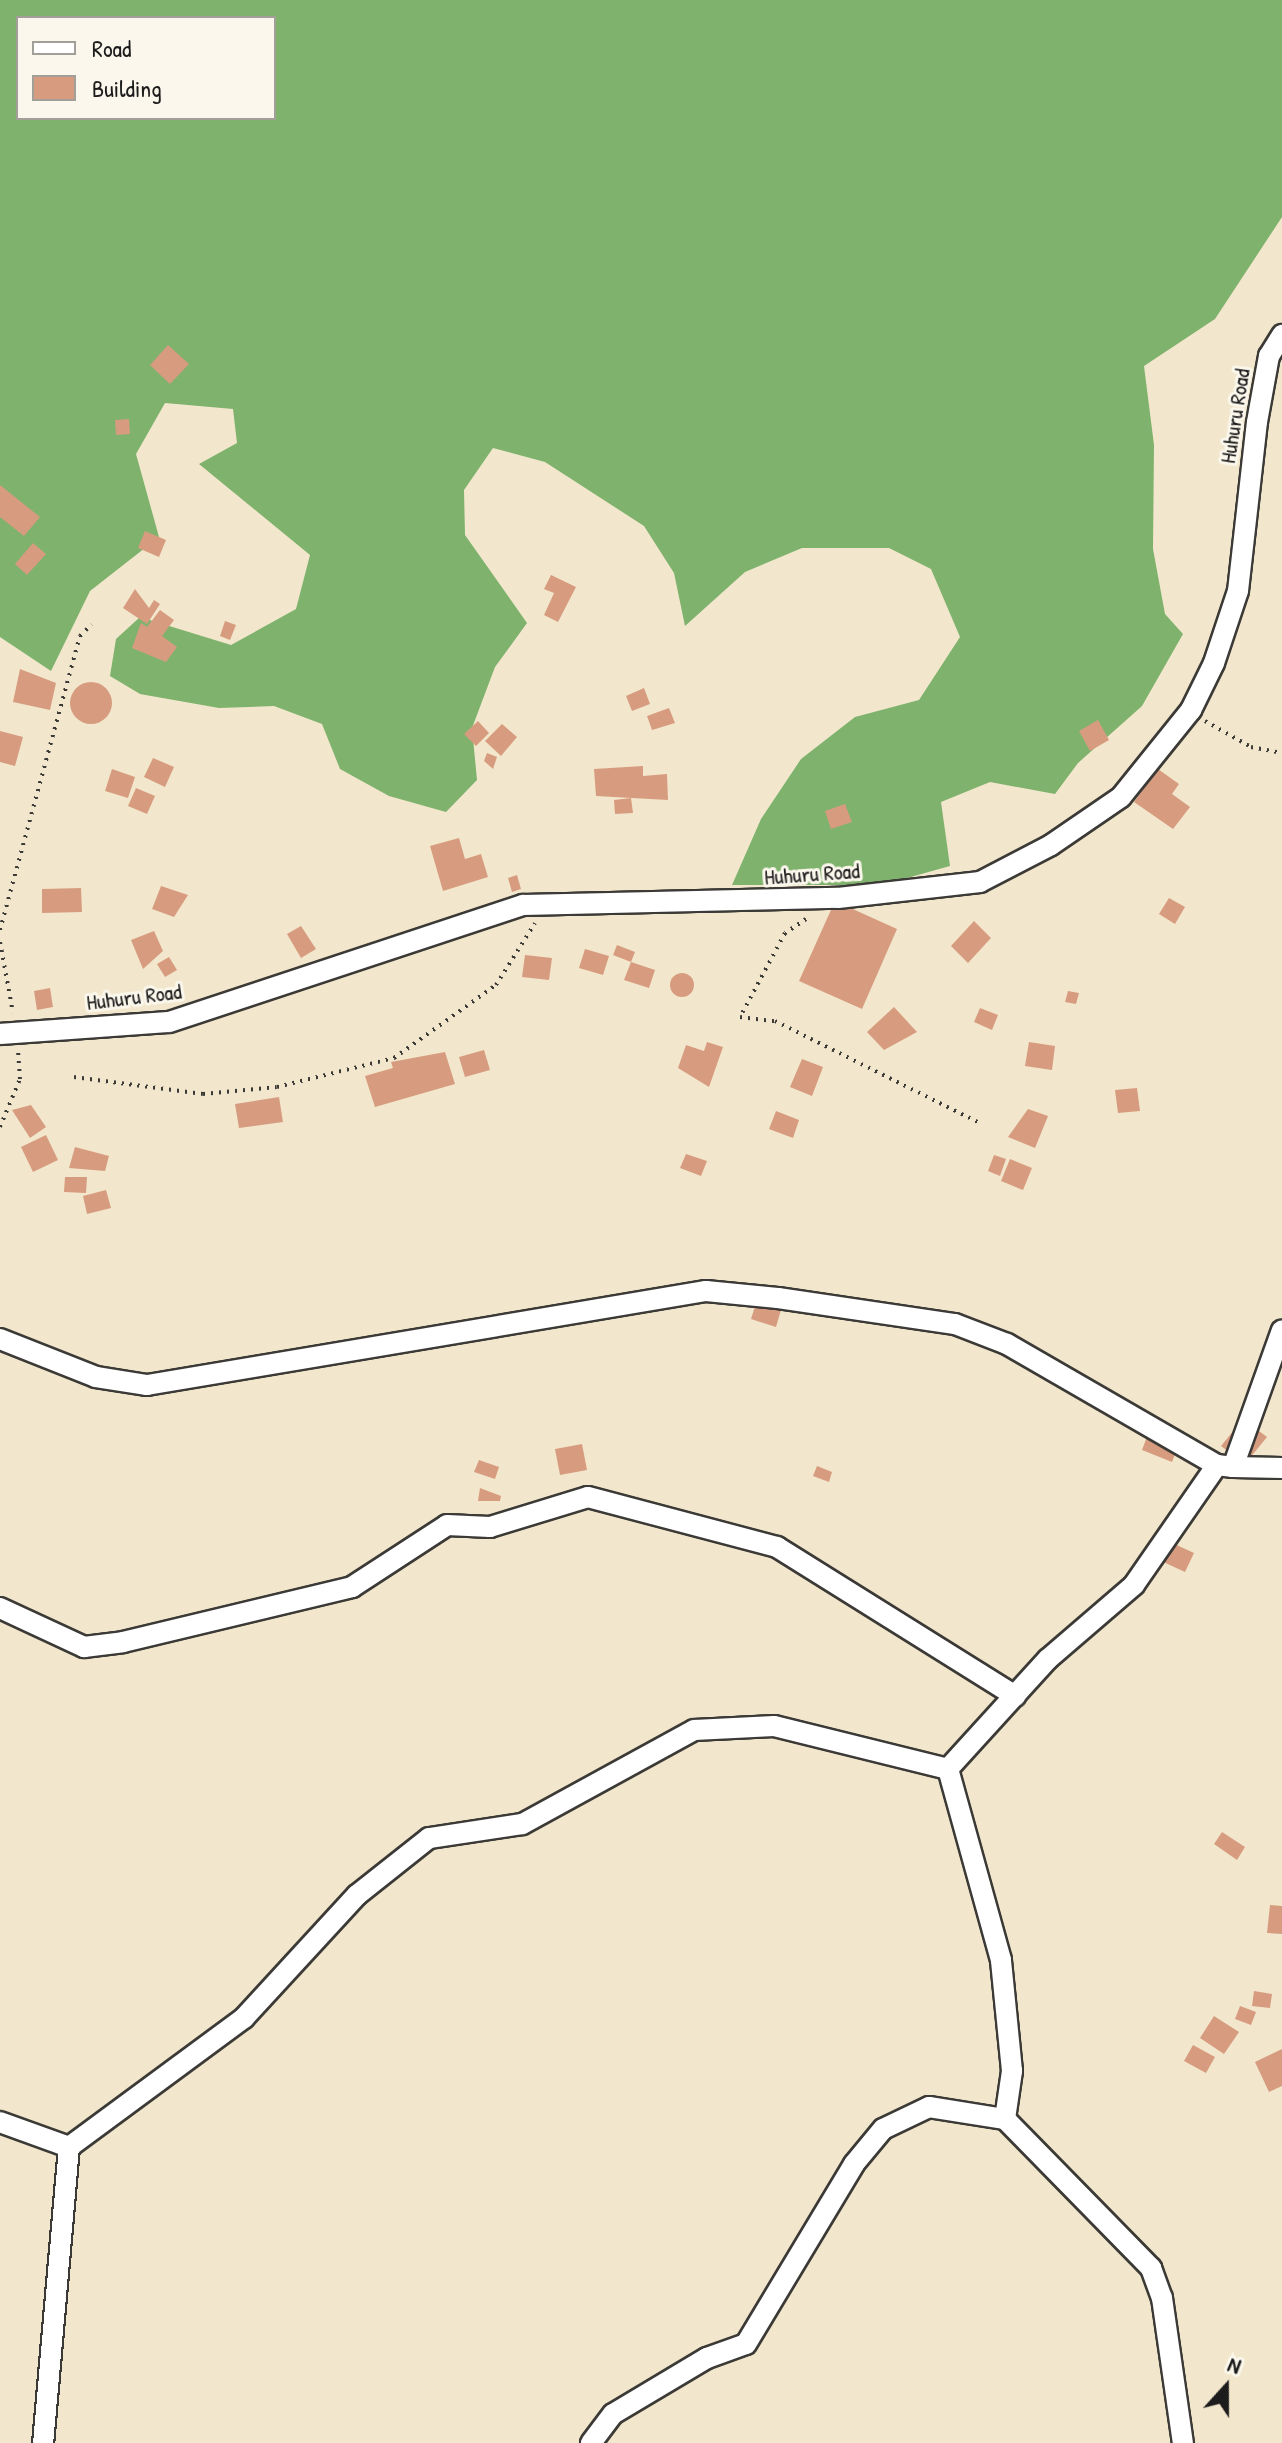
<!DOCTYPE html>
<html>
<head>
<meta charset="utf-8">
<style>
  body { margin:0 }
  #map { position:relative; width:1282px; height:2443px; overflow:hidden; background:#f2e7cc; font-family:"Patrick Hand",sans-serif }
  div>[style] { position:absolute }
  [style*='--x'] { left:calc(var(--x)*1px); top:calc(var(--y)*1px); width:calc(var(--w)*1px); rotate:calc(var(--a)*1deg) }
  .forest>* { inset:0; background:#7eb26d }
  .building>* { inset:0; background:#d79c7f }
  .round { border-radius:50% }
  .path>* { height:4px; margin-top:-2px; transform-origin:0; background:repeating-linear-gradient(90deg,#3c3a36 0 2px,transparent 0 8px) }
  .roads { filter:drop-shadow(2px 0 #3c3a36) drop-shadow(-2px 0 #3c3a36) drop-shadow(0 2px #3c3a36) drop-shadow(0 -2px #3c3a36) }
  .street>* { height:20px; margin:-10px; padding:0 10px; transform-origin:10px; border-radius:10px; background:#fff }
  span { translate:-50% -50%; white-space:nowrap; text-align:center; line-height:1.15; -webkit-text-stroke:6px #fbf7ec; paint-order:stroke }
  .street-label { font-size:22px; color:#1c1c1c }
  .legend { position:absolute; left:16px; top:16px; width:260px; height:104px; box-sizing:border-box; background:#fbf7ec; border:2px solid #a29f99; margin:0; padding:10px 14px; list-style:none; font-size:24px; color:#1c1c1c }
  .legend li { display:flex; align-items:center; gap:16px; height:40px }
  .legend b { width:40px; border:2px solid #a29f99 }
  .north { position:absolute; left:1186px; top:2347px; width:80px; height:80px; -webkit-text-stroke:6px #fbf7ec; paint-order:stroke; rotate:21deg; font-size:22px; font-weight:700; line-height:32px; text-align:center; color:#1c1c1c }
  .north::after { content:''; display:block; margin:auto; width:28px; height:36px; background:#1c1c1c; clip-path:polygon(50% 0,100% 100%,50% 72%,0 100%) }
</style>
</head>
<body>
<div id="map">
  <div class="forest">
    <i style="clip-path:polygon(evenodd,0 0,1282px 0,1282px 217px,1215px 319px,1144px 366px,1154px 445px,1153px 549px,1165px 614px,1183px 634px,1142px 706px,1078px 763px,1055px 794px,990px 782px,941px 802px,950px 866px,882px 885px,732px 885px,761px 819px,801px 759px,855px 717px,919px 700px,960px 637px,931px 569px,889px 548px,802px 548px,745px 572px,685px 626px,674px 573px,644px 526px,545px 462px,493px 448px,464px 490px,465px 535px,527px 623px,495px 667px,472px 728px,477px 780px,446px 812px,389px 796px,340px 769px,322px 724px,274px 706px,219px 708px,140px 694px,110px 676px,116px 639px,140px 617px,231px 645px,296px 609px,310px 555px,199px 464px,237px 443px,233px 409px,165px 403px,136px 454px,159px 537px,90px 591px,51px 671px,0 637px,0 0,18px 18px,274px 18px,274px 118px,18px 118px,18px 18px)"></i>
  </div>
  <div class="building">
    <i style="clip-path:polygon(168px 345px,189px 364px,170px 384px,150px 365px)"></i>
    <i style="clip-path:polygon(129px 419px,130px 434px,116px 435px,115px 420px)"></i>
    <i style="clip-path:polygon(0 485px,40px 517px,24px 536px,0 517px)"></i>
    <i style="clip-path:polygon(145px 531px,166px 540px,159px 557px,138px 548px)"></i>
    <i style="clip-path:polygon(33px 543px,46px 554px,27px 575px,15px 564px)"></i>
    <i style="clip-path:polygon(551px 575px,576px 587px,558px 622px,544px 615px,554px 593px,544px 589px)"></i>
    <i style="clip-path:polygon(135px 589px,149px 608px,154px 600px,160px 604px,147px 624px,123px 608px)"></i>
    <i style="clip-path:polygon(160px 610px,174px 620px,162px 636px,177px 647px,166px 662px,132px 648px,141px 623px,147px 627px)"></i>
    <i style="clip-path:polygon(225px 621px,236px 625px,230px 640px,220px 636px)"></i>
    <i style="clip-path:polygon(20px 669px,56px 683px,50px 710px,13px 702px)"></i>
    <i class="round" style="left:70px;top:682px;width:42px;height:42px"></i>
    <i style="clip-path:polygon(644px 688px,650px 704px,632px 711px,626px 696px)"></i>
    <i style="clip-path:polygon(669px 708px,675px 723px,652px 730px,647px 716px)"></i>
    <i style="clip-path:polygon(1098px 720px,1109px 740px,1090px 751px,1079px 731px)"></i>
    <i style="clip-path:polygon(478px 721px,489px 733px,476px 746px,464px 734px)"></i>
    <i style="clip-path:polygon(502px 724px,517px 737px,501px 756px,485px 741px)"></i>
    <i style="clip-path:polygon(0 731px,23px 737px,15px 766px,0 762px)"></i>
    <i style="clip-path:polygon(487px 753px,497px 757px,493px 769px,484px 761px)"></i>
    <i style="clip-path:polygon(153px 758px,174px 767px,165px 787px,144px 777px)"></i>
    <i style="clip-path:polygon(643px 766px,643px 776px,667px 774px,668px 800px,596px 796px,594px 769px)"></i>
    <i style="clip-path:polygon(112px 769px,135px 777px,128px 798px,105px 791px)"></i>
    <i style="clip-path:polygon(1158px 769px,1179px 784px,1172px 794px,1190px 807px,1173px 829px,1134px 802px)"></i>
    <i style="clip-path:polygon(136px 788px,155px 796px,147px 814px,128px 806px)"></i>
    <i style="clip-path:polygon(631px 798px,633px 813px,615px 814px,614px 800px)"></i>
    <i style="clip-path:polygon(845px 804px,852px 822px,831px 829px,825px 811px)"></i>
    <i style="clip-path:polygon(459px 838px,465px 859px,481px 854px,488px 877px,443px 891px,430px 846px)"></i>
    <i style="clip-path:polygon(517px 875px,521px 889px,512px 892px,508px 878px)"></i>
    <i style="clip-path:polygon(161px 886px,188px 895px,174px 917px,152px 909px)"></i>
    <i style="clip-path:polygon(81px 888px,82px 912px,42px 913px,42px 889px)"></i>
    <i style="clip-path:polygon(1169px 898px,1185px 907px,1175px 924px,1159px 914px)"></i>
    <i style="clip-path:polygon(835px 901px,897px 929px,862px 1009px,799px 981px)"></i>
    <i style="clip-path:polygon(974px 921px,991px 938px,968px 963px,951px 946px)"></i>
    <i style="clip-path:polygon(301px 926px,316px 949px,301px 958px,287px 934px)"></i>
    <i style="clip-path:polygon(154px 931px,163px 951px,143px 969px,131px 940px)"></i>
    <i style="clip-path:polygon(617px 945px,635px 952px,631px 962px,613px 955px)"></i>
    <i style="clip-path:polygon(585px 949px,609px 956px,603px 975px,579px 968px)"></i>
    <i style="clip-path:polygon(525px 955px,552px 958px,549px 980px,522px 977px)"></i>
    <i style="clip-path:polygon(169px 957px,177px 970px,165px 977px,157px 964px)"></i>
    <i style="clip-path:polygon(631px 962px,655px 970px,649px 988px,624px 980px)"></i>
    <i class="round" style="left:670px;top:973px;width:24px;height:24px"></i>
    <i style="clip-path:polygon(50px 988px,53px 1007px,37px 1010px,34px 991px)"></i>
    <i style="clip-path:polygon(1068px 991px,1079px 993px,1076px 1004px,1065px 1002px)"></i>
    <i style="clip-path:polygon(894px 1007px,917px 1032px,884px 1050px,867px 1032px)"></i>
    <i style="clip-path:polygon(980px 1008px,998px 1015px,992px 1030px,974px 1022px)"></i>
    <i style="clip-path:polygon(707px 1042px,723px 1047px,709px 1087px,678px 1068px,686px 1045px,704px 1051px)"></i>
    <i style="clip-path:polygon(1029px 1042px,1055px 1046px,1052px 1070px,1025px 1066px)"></i>
    <i style="clip-path:polygon(484px 1050px,490px 1070px,465px 1077px,459px 1057px)"></i>
    <i style="clip-path:polygon(445px 1052px,455px 1084px,375px 1107px,365px 1076px,393px 1068px,391px 1062px)"></i>
    <i style="clip-path:polygon(802px 1059px,823px 1067px,812px 1096px,790px 1087px)"></i>
    <i style="clip-path:polygon(1137px 1088px,1140px 1111px,1118px 1113px,1115px 1090px)"></i>
    <i style="clip-path:polygon(279px 1097px,283px 1122px,239px 1128px,235px 1104px)"></i>
    <i style="clip-path:polygon(31px 1105px,46px 1127px,30px 1138px,12px 1110px)"></i>
    <i style="clip-path:polygon(1028px 1109px,1048px 1116px,1035px 1148px,1008px 1137px)"></i>
    <i style="clip-path:polygon(776px 1111px,799px 1120px,793px 1138px,769px 1129px)"></i>
    <i style="clip-path:polygon(46px 1135px,58px 1160px,33px 1172px,21px 1147px)"></i>
    <i style="clip-path:polygon(75px 1147px,109px 1156px,105px 1171px,69px 1168px)"></i>
    <i style="clip-path:polygon(686px 1154px,707px 1161px,701px 1176px,680px 1168px)"></i>
    <i style="clip-path:polygon(994px 1155px,1006px 1159px,1000px 1176px,988px 1171px)"></i>
    <i style="clip-path:polygon(1010px 1159px,1032px 1168px,1023px 1190px,1001px 1181px)"></i>
    <i style="clip-path:polygon(65px 1177px,87px 1177px,86px 1193px,64px 1192px)"></i>
    <i style="clip-path:polygon(106px 1190px,111px 1208px,87px 1214px,83px 1196px)"></i>
    <i style="clip-path:polygon(756px 1303px,781px 1310px,776px 1327px,751px 1319px)"></i>
    <i style="clip-path:polygon(1243px 1419px,1267px 1437px,1245px 1464px,1221px 1446px)"></i>
    <i style="clip-path:polygon(1153px 1421px,1183px 1433px,1172px 1462px,1142px 1450px)"></i>
    <i style="clip-path:polygon(582px 1444px,587px 1470px,560px 1475px,555px 1449px)"></i>
    <i style="clip-path:polygon(479px 1460px,499px 1467px,495px 1479px,474px 1472px)"></i>
    <i style="clip-path:polygon(817px 1466px,832px 1472px,829px 1482px,813px 1476px)"></i>
    <i style="clip-path:polygon(480px 1488px,501px 1496px,500px 1501px,478px 1501px)"></i>
    <i style="clip-path:polygon(1168px 1541px,1194px 1553px,1185px 1572px,1159px 1560px)"></i>
    <i style="clip-path:polygon(1222px 1832px,1245px 1847px,1237px 1860px,1214px 1844px)"></i>
    <i style="clip-path:polygon(1270px 1905px,1282px 1906px,1282px 1934px,1267px 1933px)"></i>
    <i style="clip-path:polygon(1254px 1991px,1272px 1994px,1270px 2008px,1252px 2006px)"></i>
    <i style="clip-path:polygon(1240px 2006px,1256px 2012px,1251px 2025px,1235px 2019px)"></i>
    <i style="clip-path:polygon(1214px 2016px,1239px 2032px,1224px 2054px,1200px 2038px)"></i>
    <i style="clip-path:polygon(1193px 2045px,1215px 2057px,1206px 2073px,1184px 2061px)"></i>
    <i style="clip-path:polygon(1282px 2049px,1282px 2086px,1269px 2092px,1255px 2062px)"></i>
  </div>
  <div class="path">
    <i style="--x:1205;--y:721;--w:53;--a:29.5"></i>
    <i style="--x:1251;--y:747;--w:32;--a:11"></i>
    <i style="--x:806;--y:919;--w:25;--a:146"></i>
    <i style="--x:785;--y:933;--w:95;--a:118.2"></i>
    <i style="--x:740;--y:1017;--w:35;--a:7"></i>
    <i style="--x:775;--y:1021;--w:227;--a:26.5"></i>
    <i style="--x:0;--y:930;--w:305;--a:-74.8"></i>
    <i style="--x:80;--y:636;--w:16;--a:-45"></i>
    <i style="--x:0;--y:942;--w:72;--a:79.6"></i>
    <i style="--x:74;--y:1077;--w:130;--a:7.5"></i>
    <i style="--x:203;--y:1094;--w:74;--a:-5.4"></i>
    <i style="--x:277;--y:1087;--w:121;--a:-13.9"></i>
    <i style="--x:394;--y:1058;--w:125;--a:-35.6"></i>
    <i style="--x:496;--y:985;--w:73;--a:-57.8"></i>
    <i style="--x:0;--y:1127;--w:52;--a:-67.4"></i>
    <i style="--x:20;--y:1079;--w:29;--a:-94"></i>
  </div>
  <div class="roads">
    <div class="street">
      <i style="--x:0;--y:1034;--w:169;--a:-4.1"></i>
      <i style="--x:169;--y:1022;--w:373;--a:-18.3"></i>
      <i style="--x:523;--y:905;--w:315;--a:-1.3"></i>
      <i style="--x:838;--y:898;--w:143;--a:-6.4"></i>
      <i style="--x:980;--y:882;--w:80;--a:-27.5"></i>
      <i style="--x:1051;--y:845;--w:85;--a:-34.4"></i>
      <i style="--x:1121;--y:797;--w:112;--a:-51.2"></i>
      <i style="--x:1191;--y:710;--w:52;--a:-63.9"></i>
      <i style="--x:1214;--y:663;--w:76;--a:-71.6"></i>
      <i style="--x:1238;--y:591;--w:170;--a:-83.6"></i>
      <i style="--x:1257;--y:422;--w:67;--a:-79.7"></i>
      <i style="--x:1269;--y:356;--w:25;--a:-58"></i>
      <i style="--x:0;--y:1339;--w:103;--a:21.6"></i>
      <i style="--x:96;--y:1377;--w:52;--a:8.9"></i>
      <i style="--x:147;--y:1385;--w:567;--a:-9.55"></i>
      <i style="--x:706;--y:1291;--w:72;--a:5.6"></i>
      <i style="--x:778;--y:1298;--w:179;--a:8.4"></i>
      <i style="--x:955;--y:1324;--w:56;--a:21"></i>
      <i style="--x:1007;--y:1344;--w:242;--a:30"></i>
      <i style="--x:1217;--y:1465;--w:146;--a:124.7"></i>
      <i style="--x:1134;--y:1585;--w:113;--a:139.3"></i>
      <i style="--x:1048;--y:1659;--w:149;--a:132.3"></i>
      <i style="--x:948;--y:1769;--w:179;--a:-166.1"></i>
      <i style="--x:774;--y:1726;--w:80;--a:177.1"></i>
      <i style="--x:694;--y:1730;--w:196;--a:151.3"></i>
      <i style="--x:522;--y:1824;--w:94;--a:171.4"></i>
      <i style="--x:429;--y:1838;--w:92;--a:141.6"></i>
      <i style="--x:357;--y:1895;--w:167;--a:132.6"></i>
      <i style="--x:244;--y:2018;--w:217;--a:143.6"></i>
      <i style="--x:69;--y:2147;--w:297;--a:95"></i>
      <i style="--x:1217;--y:1465;--w:16;--a:7"></i>
      <i style="--x:1233;--y:1467;--w:145;--a:-70.3"></i>
      <i style="--x:1233;--y:1467;--w:49;--a:1.2"></i>
      <i style="--x:0;--y:1608;--w:93;--a:24.9"></i>
      <i style="--x:84;--y:1647;--w:39;--a:-7"></i>
      <i style="--x:123;--y:1642;--w:236;--a:-13.5"></i>
      <i style="--x:352;--y:1587;--w:113;--a:-33.1"></i>
      <i style="--x:447;--y:1525;--w:43;--a:2.7"></i>
      <i style="--x:490;--y:1527;--w:102;--a:-17"></i>
      <i style="--x:588;--y:1497;--w:196;--a:14.8"></i>
      <i style="--x:777;--y:1547;--w:281;--a:32"></i>
      <i style="--x:1005;--y:2119;--w:209;--a:45.6"></i>
      <i style="--x:1151;--y:2268;--w:32;--a:70"></i>
      <i style="--x:1162;--y:2298;--w:147;--a:81.8"></i>
      <i style="--x:0;--y:2122;--w:73;--a:19.9"></i>
      <i style="--x:591;--y:2443;--w:36;--a:-53"></i>
      <i style="--x:613;--y:2414;--w:109;--a:-30.8"></i>
      <i style="--x:707;--y:2358;--w:41;--a:-19.7"></i>
      <i style="--x:746;--y:2344;--w:210;--a:-59"></i>
      <i style="--x:854;--y:2164;--w:45;--a:-50.4"></i>
      <i style="--x:883;--y:2129;--w:51;--a:-25.6"></i>
      <i style="--x:929;--y:2107;--w:77;--a:9"></i>
      <i style="--x:1005;--y:2119;--w:49;--a:-81.7"></i>
      <i style="--x:1012;--y:2071;--w:112;--a:-95.7"></i>
      <i style="--x:1001;--y:1960;--w:198;--a:-105.5"></i>
    </div>
  </div>
  <div class="street-label">
    <span style="left:1235px;top:416px;rotate:-81deg">Huhuru Road</span>
    <span style="left:812px;top:874px;rotate:-4deg">Huhuru Road</span>
    <span style="left:134px;top:997px;rotate:-7deg">Huhuru Road</span>
  </div>
  <ul class="legend">
  <li><b style="height:10px;background:#fff"></b>Road</li>
  <li><b style="height:22px;background:#d79c7f"></b>Building</li>
  </ul>
  <div class="north">N</div>
</div>
</body>
</html>
